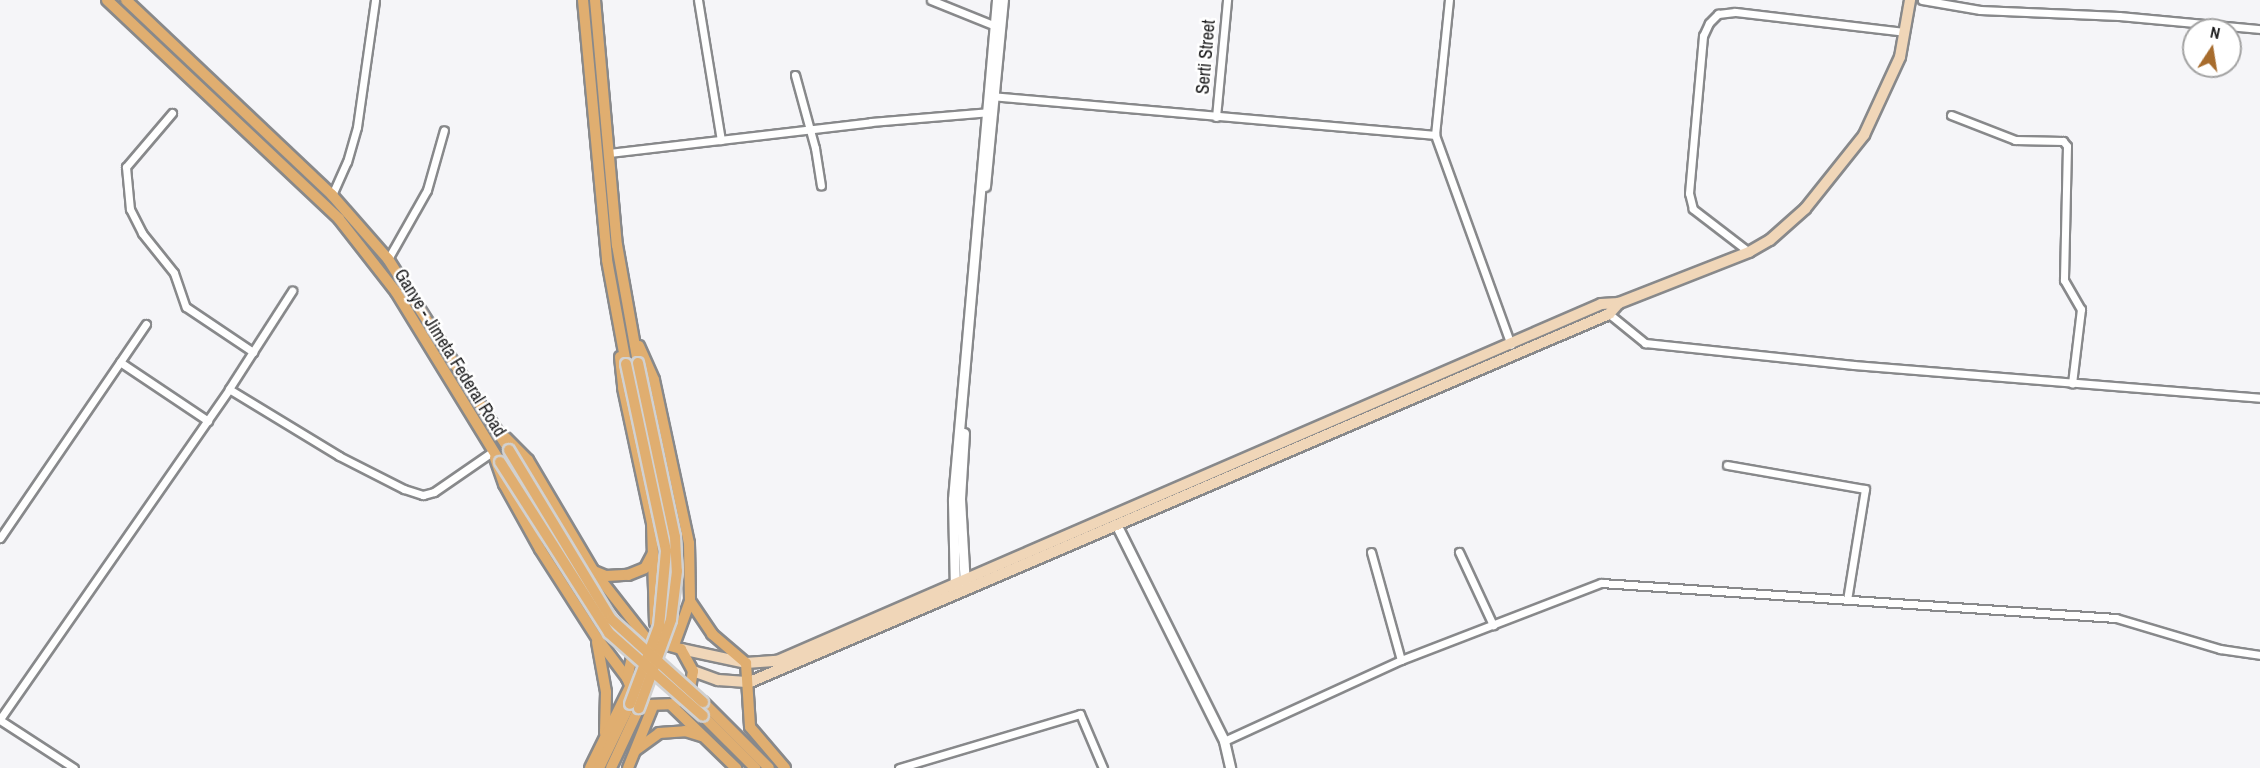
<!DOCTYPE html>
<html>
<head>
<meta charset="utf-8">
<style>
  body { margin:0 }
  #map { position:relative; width:2260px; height:768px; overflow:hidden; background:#f5f5f8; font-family:"Archivo Narrow",sans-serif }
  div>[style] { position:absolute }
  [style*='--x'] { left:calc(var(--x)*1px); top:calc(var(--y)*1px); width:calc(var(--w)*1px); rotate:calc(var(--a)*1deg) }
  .roads { filter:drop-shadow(2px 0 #88898b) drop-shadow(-2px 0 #88898b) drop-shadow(0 2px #88898b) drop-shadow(0 -2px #88898b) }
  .minor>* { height:7px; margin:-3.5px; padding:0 3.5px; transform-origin:3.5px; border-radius:3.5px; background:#fff }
  .tertiary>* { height:9px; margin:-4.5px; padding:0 4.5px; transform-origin:4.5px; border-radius:4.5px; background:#fff }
  .secondary>* { height:10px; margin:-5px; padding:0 5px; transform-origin:5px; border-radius:5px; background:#f0d6b8 }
  .primary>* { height:10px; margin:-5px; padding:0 5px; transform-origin:5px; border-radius:5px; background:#e0ae70 }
  .bridges { filter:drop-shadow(2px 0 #d1d1d1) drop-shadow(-2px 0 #d1d1d1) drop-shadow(0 2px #d1d1d1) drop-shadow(0 -2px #d1d1d1) }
  .primary-bridge>* { height:10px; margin:-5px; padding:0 5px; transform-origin:5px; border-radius:5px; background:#e0ae70 }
  span { translate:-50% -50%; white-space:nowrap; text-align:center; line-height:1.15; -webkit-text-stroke:5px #fff; paint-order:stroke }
  .street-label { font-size:18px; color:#181819 }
  .north { position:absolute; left:2182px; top:18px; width:60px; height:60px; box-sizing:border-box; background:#fff; border:2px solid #a3a3a3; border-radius:50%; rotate:12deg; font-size:16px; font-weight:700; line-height:24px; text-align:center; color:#181819 }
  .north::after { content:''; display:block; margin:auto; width:21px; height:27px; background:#a76c2d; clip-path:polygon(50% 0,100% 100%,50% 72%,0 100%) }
</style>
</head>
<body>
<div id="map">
  <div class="roads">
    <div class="minor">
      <i style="--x:698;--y:0;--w:142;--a:80.7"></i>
      <i style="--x:931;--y:0;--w:72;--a:21.9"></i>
      <i style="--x:1922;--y:0;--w:59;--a:9.8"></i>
      <i style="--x:1980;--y:10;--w:139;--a:2.5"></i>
      <i style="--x:2119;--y:16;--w:142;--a:5.3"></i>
      <i style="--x:795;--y:75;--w:76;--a:74.7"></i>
      <i style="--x:815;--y:148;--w:38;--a:81"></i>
      <i style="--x:991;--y:96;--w:446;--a:5"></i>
      <i style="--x:1435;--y:135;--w:223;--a:70.1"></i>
      <i style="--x:172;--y:113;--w:71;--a:130.4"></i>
      <i style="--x:126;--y:167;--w:42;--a:84.6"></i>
      <i style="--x:130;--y:209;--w:27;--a:63"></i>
      <i style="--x:142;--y:233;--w:51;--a:51.3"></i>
      <i style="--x:174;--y:273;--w:36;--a:71"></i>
      <i style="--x:186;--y:307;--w:81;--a:33.9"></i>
      <i style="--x:1951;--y:115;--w:69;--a:21.3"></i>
      <i style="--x:2015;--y:140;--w:48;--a:1.2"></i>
      <i style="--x:2063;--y:141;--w:6;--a:51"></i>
      <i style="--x:2067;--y:146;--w:134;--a:91.3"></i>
      <i style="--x:2064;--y:280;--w:34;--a:60"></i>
      <i style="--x:2081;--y:309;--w:75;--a:96.9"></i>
      <i style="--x:1216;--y:117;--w:118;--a:-84.6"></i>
      <i style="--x:1435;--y:135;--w:136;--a:-84.1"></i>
      <i style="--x:609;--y:153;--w:264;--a:-6.7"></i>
      <i style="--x:871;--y:122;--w:120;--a:-4.8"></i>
      <i style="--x:332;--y:195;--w:36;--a:-66"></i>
      <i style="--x:347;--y:162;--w:36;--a:-74"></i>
      <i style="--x:357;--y:127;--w:128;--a:-81.9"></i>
      <i style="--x:1749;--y:252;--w:71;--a:-142.5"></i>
      <i style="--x:1693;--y:209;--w:16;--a:-104"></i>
      <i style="--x:1689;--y:193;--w:158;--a:-84.9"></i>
      <i style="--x:1703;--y:36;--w:14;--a:-65"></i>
      <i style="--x:1709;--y:23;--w:13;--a:-45"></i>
      <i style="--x:1718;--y:14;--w:17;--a:-7"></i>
      <i style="--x:1735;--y:12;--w:171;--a:6.7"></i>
      <i style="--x:388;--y:259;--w:79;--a:-60.5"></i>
      <i style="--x:427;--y:190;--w:62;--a:-74.2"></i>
      <i style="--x:1608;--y:313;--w:48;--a:39"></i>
      <i style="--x:1645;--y:343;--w:210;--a:6"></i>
      <i style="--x:1854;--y:365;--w:407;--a:4.6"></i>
      <i style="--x:120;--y:362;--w:106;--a:33.8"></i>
      <i style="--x:229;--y:389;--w:129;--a:31.3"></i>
      <i style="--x:339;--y:456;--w:73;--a:26.9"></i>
      <i style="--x:404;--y:489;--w:20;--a:18"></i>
      <i style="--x:423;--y:495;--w:11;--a:-15"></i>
      <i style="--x:434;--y:492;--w:70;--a:-34.6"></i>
      <i style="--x:1727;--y:465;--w:140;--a:9.9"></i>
      <i style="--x:1865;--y:489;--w:112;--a:99.2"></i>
      <i style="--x:0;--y:538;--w:259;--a:-55.7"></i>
      <i style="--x:1371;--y:552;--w:112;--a:74.5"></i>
      <i style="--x:1459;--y:552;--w:81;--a:65"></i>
      <i style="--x:0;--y:719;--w:402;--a:-55.2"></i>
      <i style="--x:229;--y:389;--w:117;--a:-57.3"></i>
      <i style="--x:0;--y:720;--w:88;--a:33"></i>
      <i style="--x:1224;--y:741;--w:195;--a:-24.6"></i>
      <i style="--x:1401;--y:660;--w:214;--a:-21.1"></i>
      <i style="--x:1601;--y:583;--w:516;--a:3.89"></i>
      <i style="--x:2116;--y:618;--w:109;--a:16.6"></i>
      <i style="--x:2220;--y:649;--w:40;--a:8.5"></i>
      <i style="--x:899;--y:768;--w:189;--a:-16.6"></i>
      <i style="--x:1080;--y:714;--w:59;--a:66.9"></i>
    </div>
    <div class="tertiary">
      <i style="--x:985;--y:186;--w:187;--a:-84.5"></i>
      <i style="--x:964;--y:433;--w:66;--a:93.5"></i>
      <i style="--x:960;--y:499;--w:87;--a:86.7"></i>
      <i style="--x:1117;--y:526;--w:240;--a:63.5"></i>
      <i style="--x:1224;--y:741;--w:28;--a:77"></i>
      <i style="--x:955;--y:590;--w:91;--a:-91.3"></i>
      <i style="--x:953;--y:499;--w:501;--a:-84.96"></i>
    </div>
    <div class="secondary">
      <i style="--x:681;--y:649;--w:66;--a:12.2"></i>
      <i style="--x:746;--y:663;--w:31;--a:-4"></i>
      <i style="--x:777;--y:661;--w:898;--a:-23.42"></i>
      <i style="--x:1601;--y:304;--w:18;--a:-3"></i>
      <i style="--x:1619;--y:303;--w:140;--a:-21.4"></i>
      <i style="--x:1749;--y:252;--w:24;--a:-30"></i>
      <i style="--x:1770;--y:240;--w:47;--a:-41.5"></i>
      <i style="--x:1805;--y:209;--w:95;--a:-51.4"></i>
      <i style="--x:1864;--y:135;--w:86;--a:-65.2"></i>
      <i style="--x:1900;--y:57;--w:58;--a:-80"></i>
      <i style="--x:693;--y:671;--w:27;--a:20"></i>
      <i style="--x:718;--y:680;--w:32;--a:4"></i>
      <i style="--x:750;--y:682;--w:935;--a:-23.19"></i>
      <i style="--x:1609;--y:314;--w:15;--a:-48"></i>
    </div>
    <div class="primary">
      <i style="--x:107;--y:0;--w:319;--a:43.3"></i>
      <i style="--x:339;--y:219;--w:93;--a:52"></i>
      <i style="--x:396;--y:292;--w:199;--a:58.5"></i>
      <i style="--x:126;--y:0;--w:284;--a:43.4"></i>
      <i style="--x:332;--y:195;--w:85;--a:48.8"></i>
      <i style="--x:388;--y:259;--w:226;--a:57.6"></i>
      <i style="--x:583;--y:0;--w:261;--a:84.7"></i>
      <i style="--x:607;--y:260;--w:106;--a:79.6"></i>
      <i style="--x:595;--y:0;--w:246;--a:84.9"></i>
      <i style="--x:617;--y:245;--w:120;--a:79.9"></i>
      <i style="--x:639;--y:346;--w:37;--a:66"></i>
      <i style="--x:654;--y:380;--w:167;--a:77.9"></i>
      <i style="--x:689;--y:543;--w:58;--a:89"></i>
      <i style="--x:690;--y:601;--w:47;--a:110"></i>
      <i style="--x:620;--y:357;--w:31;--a:84"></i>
      <i style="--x:623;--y:388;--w:138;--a:77.9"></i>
      <i style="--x:652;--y:523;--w:100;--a:88.3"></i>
      <i style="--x:506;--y:438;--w:31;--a:45"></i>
      <i style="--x:528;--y:460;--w:128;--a:59.4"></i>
      <i style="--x:593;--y:570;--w:93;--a:52"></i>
      <i style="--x:495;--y:458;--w:28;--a:71"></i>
      <i style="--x:504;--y:484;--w:74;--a:61"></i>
      <i style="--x:540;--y:549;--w:106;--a:57.4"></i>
      <i style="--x:597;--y:638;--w:50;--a:53.1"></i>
      <i style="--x:627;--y:678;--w:18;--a:68"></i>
      <i style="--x:634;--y:695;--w:17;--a:36"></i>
      <i style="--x:648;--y:705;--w:27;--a:-2"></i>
      <i style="--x:675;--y:704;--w:22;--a:-47"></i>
      <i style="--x:690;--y:688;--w:17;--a:-80"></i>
      <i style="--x:693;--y:671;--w:25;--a:-119"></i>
      <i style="--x:681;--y:649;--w:26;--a:-164"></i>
      <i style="--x:656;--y:642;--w:17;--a:159"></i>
      <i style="--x:640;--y:648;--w:12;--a:132"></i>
      <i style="--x:632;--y:657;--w:22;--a:103"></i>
      <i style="--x:596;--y:572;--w:11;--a:22"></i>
      <i style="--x:606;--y:576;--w:22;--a:-3"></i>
      <i style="--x:628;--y:575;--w:18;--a:-22"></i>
      <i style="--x:645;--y:568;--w:17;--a:-62"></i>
      <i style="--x:690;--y:601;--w:40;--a:56"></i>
      <i style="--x:712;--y:634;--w:45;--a:40.5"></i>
      <i style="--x:746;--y:663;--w:64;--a:86.4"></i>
      <i style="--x:750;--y:727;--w:54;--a:49.5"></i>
      <i style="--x:597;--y:642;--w:51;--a:79.8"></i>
      <i style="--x:606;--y:692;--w:41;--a:91.4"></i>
      <i style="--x:703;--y:702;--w:93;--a:45"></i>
      <i style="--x:671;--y:705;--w:91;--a:44.1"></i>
      <i style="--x:703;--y:716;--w:74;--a:45"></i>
      <i style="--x:636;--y:750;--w:29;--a:-36"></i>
      <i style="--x:659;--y:733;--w:26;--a:-4"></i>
      <i style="--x:685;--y:731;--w:17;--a:17"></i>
      <i style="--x:590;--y:768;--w:90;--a:-63.7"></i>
      <i style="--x:599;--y:768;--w:71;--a:-64.2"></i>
      <i style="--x:611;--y:768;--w:66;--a:-65"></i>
      <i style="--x:628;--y:768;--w:67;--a:-68"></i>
    </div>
  </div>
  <div class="bridges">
    <div class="primary-bridge">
      <i style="--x:638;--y:363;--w:178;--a:78"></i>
      <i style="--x:675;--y:537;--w:34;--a:87"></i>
      <i style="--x:677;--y:571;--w:49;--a:97"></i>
      <i style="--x:671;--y:620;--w:94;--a:110"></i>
      <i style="--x:626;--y:364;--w:191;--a:77.9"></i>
      <i style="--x:666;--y:551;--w:75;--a:95.3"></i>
      <i style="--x:659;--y:626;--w:83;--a:110.4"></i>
      <i style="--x:509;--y:450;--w:197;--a:58.9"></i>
      <i style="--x:611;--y:619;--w:124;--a:42.1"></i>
      <i style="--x:500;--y:462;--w:203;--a:57.5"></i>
      <i style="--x:609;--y:633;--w:125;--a:41.4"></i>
    </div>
  </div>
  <div class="street-label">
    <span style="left:1206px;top:57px;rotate:-85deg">Serti Street</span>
    <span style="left:450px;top:353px;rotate:58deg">Ganye - Jimeta Federal Road</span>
  </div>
  <div class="north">N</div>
</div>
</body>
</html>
